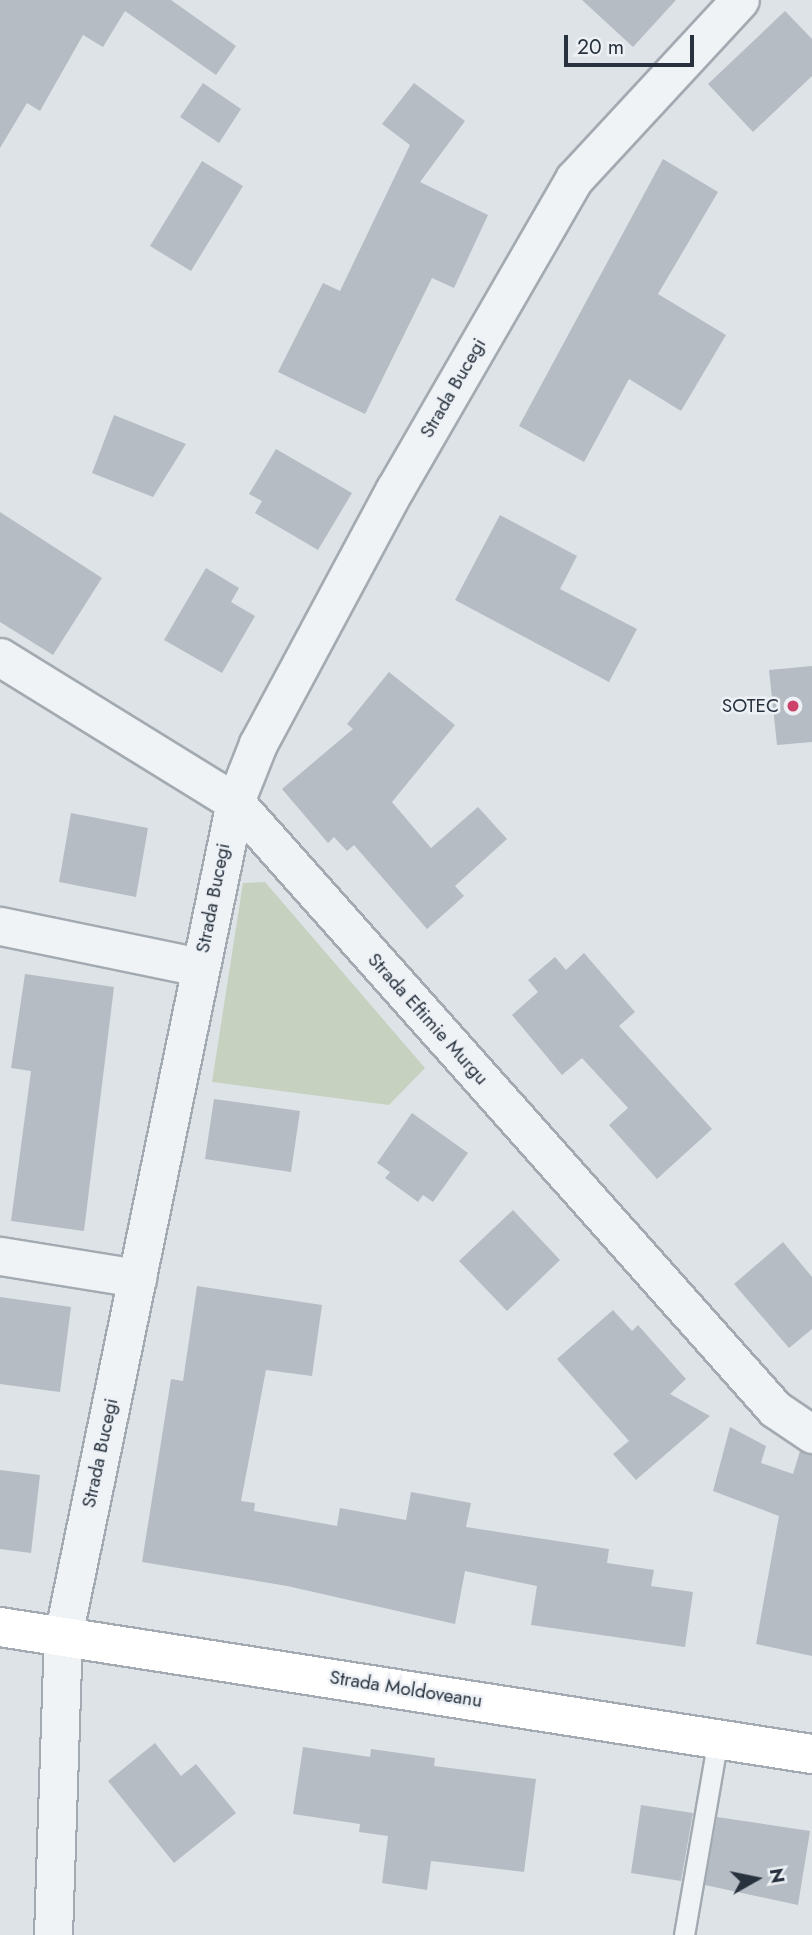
<!DOCTYPE html>
<html>
<head>
<meta charset="utf-8">
<style>
  body { margin:0 }
  #map { position:relative; width:812px; height:1935px; overflow:hidden; background:#dee3e7; font-family:Jost,sans-serif }
  div>[style] { position:absolute }
  [style*='--x'] { left:calc(var(--x)*1px); top:calc(var(--y)*1px); width:calc(var(--w)*1px); rotate:calc(var(--a)*1deg) }
  .green>* { inset:0; background:#c6d1bf }
  .building>* { inset:0; background:#b5bcc4 }
  .roads { filter:drop-shadow(2px 0 #a3aab1) drop-shadow(-2px 0 #a3aab1) drop-shadow(0 2px #a3aab1) drop-shadow(0 -2px #a3aab1) }
  .lane>* { height:19px; margin:-9.5px; padding:0 9.5px; transform-origin:9.5px; border-radius:9.5px; background:#f0f3f6 }
  .street>* { height:37px; margin:-18.5px; padding:0 18.5px; transform-origin:18.5px; border-radius:18.5px; background:#f0f3f6 }
  .primary>* { height:38px; margin:-19px; padding:0 19px; transform-origin:19px; border-radius:19px; background:#fff }
  .dots>* { width:19px; height:19px; translate:-50% -50%; box-sizing:border-box; border:4px solid #edf1f5; border-radius:50% }
  span { translate:-50% -50%; white-space:nowrap; text-align:center; line-height:1.15; -webkit-text-stroke:5px #edf1f5; paint-order:stroke }
  .street-label { font-size:19px; color:#27323e }
  .poi-label { font-size:19px; color:#27323e }
  .right { translate:-100% -50%; text-align:right }
  .north { position:absolute; left:721px; top:1844px; width:70px; height:70px; -webkit-text-stroke:5px #edf1f5; paint-order:stroke; rotate:81deg; font-size:19px; font-weight:700; line-height:28px; text-align:center; color:#27323e }
  .north::after { content:''; display:block; margin:auto; width:24px; height:32px; background:#27323e; clip-path:polygon(50% 0,100% 100%,50% 72%,0 100%) }
  .scale { position:absolute; left:564px; top:35px; width:130px; height:32px; box-sizing:border-box; border:4px solid #27323e; border-top:0; padding-left:9px; font-size:21px; line-height:24px; white-space:nowrap; color:#27323e; -webkit-text-stroke:5px #edf1f5; paint-order:stroke }
</style>
</head>
<body>
<div id="map">
  <div class="green">
    <i style="clip-path:polygon(265px 882px,425px 1068px,389px 1105px,212px 1082px,243px 883px)"></i>
  </div>
  <div class="building">
    <i style="clip-path:polygon(0 0,171px 0,236px 46px,216px 75px,125px 11px,103px 47px,83px 35px,40px 111px,27px 103px,0 148px)"></i>
    <i style="clip-path:polygon(582px 0,676px 0,633px 47px)"></i>
    <i style="clip-path:polygon(785px 11px,812px 39px,812px 76px,753px 132px,708px 84px)"></i>
    <i style="clip-path:polygon(203px 83px,241px 109px,219px 143px,180px 117px)"></i>
    <i style="clip-path:polygon(414px 83px,465px 121px,420px 182px,488px 215px,454px 288px,432px 278px,365px 414px,278px 372px,323px 283px,340px 291px,410px 145px,382px 124px)"></i>
    <i style="clip-path:polygon(663px 159px,718px 192px,658px 294px,726px 335px,681px 411px,629px 379px,584px 462px,519px 426px)"></i>
    <i style="clip-path:polygon(202px 161px,243px 186px,191px 271px,150px 246px)"></i>
    <i style="clip-path:polygon(114px 415px,186px 444px,153px 497px,92px 473px)"></i>
    <i style="clip-path:polygon(276px 449px,352px 493px,318px 550px,255px 513px,262px 501px,249px 494px)"></i>
    <i style="clip-path:polygon(0 512px,102px 578px,53px 655px,0 622px)"></i>
    <i style="clip-path:polygon(500px 515px,577px 556px,560px 589px,637px 629px,609px 682px,455px 600px)"></i>
    <i style="clip-path:polygon(206px 568px,239px 588px,231px 602px,255px 616px,222px 673px,164px 640px)"></i>
    <i style="clip-path:polygon(812px 666px,812px 742px,777px 745px,769px 670px)"></i>
    <i style="clip-path:polygon(389px 672px,455px 725px,392px 802px,431px 848px,478px 807px,507px 839px,455px 886px,464px 896px,427px 929px,354px 845px,347px 851px,334px 837px,328px 843px,282px 789px,353px 729px,347px 724px)"></i>
    <i style="clip-path:polygon(71px 813px,148px 828px,136px 897px,59px 882px)"></i>
    <i style="clip-path:polygon(584px 953px,635px 1012px,619px 1026px,712px 1129px,657px 1179px,609px 1125px,628px 1108px,582px 1058px,562px 1075px,512px 1015px,538px 992px,528px 980px,555px 957px,566px 970px)"></i>
    <i style="clip-path:polygon(25px 974px,114px 987px,84px 1231px,11px 1221px,31px 1071px,11px 1068px)"></i>
    <i style="clip-path:polygon(214px 1099px,300px 1111px,291px 1172px,205px 1159px)"></i>
    <i style="clip-path:polygon(412px 1113px,468px 1153px,433px 1202px,423px 1195px,418px 1202px,385px 1178px,390px 1172px,377px 1163px)"></i>
    <i style="clip-path:polygon(513px 1210px,560px 1260px,507px 1311px,459px 1261px)"></i>
    <i style="clip-path:polygon(783px 1242px,812px 1277px,812px 1329px,789px 1348px,734px 1284px)"></i>
    <i style="clip-path:polygon(197px 1286px,322px 1305px,312px 1376px,266px 1370px,241px 1501px,255px 1503px,254px 1511px,337px 1526px,340px 1508px,406px 1520px,411px 1492px,471px 1503px,466px 1527px,609px 1549px,607px 1563px,654px 1570px,651px 1586px,693px 1592px,685px 1647px,531px 1625px,537px 1586px,465px 1571px,455px 1624px,287px 1586px,142px 1562px,171px 1379px,183px 1381px)"></i>
    <i style="clip-path:polygon(0 1297px,71px 1307px,60px 1392px,0 1384px)"></i>
    <i style="clip-path:polygon(613px 1310px,632px 1331px,638px 1325px,686px 1379px,670px 1394px,710px 1416px,636px 1480px,613px 1454px,629px 1441px,557px 1359px)"></i>
    <i style="clip-path:polygon(730px 1427px,766px 1446px,761px 1463px,793px 1474px,800px 1451px,812px 1455px,812px 1656px,756px 1644px,779px 1516px,713px 1491px)"></i>
    <i style="clip-path:polygon(0 1470px,40px 1475px,31px 1553px,0 1549px)"></i>
    <i style="clip-path:polygon(155px 1743px,181px 1776px,196px 1764px,236px 1813px,174px 1863px,108px 1781px)"></i>
    <i style="clip-path:polygon(303px 1747px,370px 1757px,371px 1749px,435px 1758px,434px 1766px,536px 1779px,524px 1872px,431px 1861px,427px 1890px,382px 1883px,388px 1836px,359px 1832px,360px 1824px,293px 1814px)"></i>
    <i style="clip-path:polygon(641px 1805px,693px 1813px,681px 1881px,631px 1873px)"></i>
    <i style="clip-path:polygon(717px 1817px,810px 1831px,798px 1905px,705px 1885px)"></i>
  </div>
  <div class="roads">
    <div class="lane">
      <i style="--x:684;--y:1935;--w:200;--a:-80.2"></i>
    </div>
    <div class="street">
      <i style="--x:0;--y:657;--w:276;--a:31.7"></i>
      <i style="--x:235;--y:802;--w:812;--a:48.34"></i>
      <i style="--x:775;--y:1409;--w:45;--a:34"></i>
      <i style="--x:0;--y:926;--w:203;--a:11.6"></i>
      <i style="--x:0;--y:1256;--w:139;--a:9.1"></i>
      <i style="--x:53;--y:1935;--w:299;--a:-88.1"></i>
      <i style="--x:63;--y:1636;--w:852;--a:-78.35"></i>
      <i style="--x:235;--y:802;--w:62;--a:-68.4"></i>
      <i style="--x:258;--y:744;--w:289;--a:-61.8"></i>
      <i style="--x:395;--y:489;--w:358;--a:-60"></i>
      <i style="--x:574;--y:179;--w:244;--a:-47.2"></i>
    </div>
    <div class="primary">
      <i style="--x:0;--y:1627;--w:822;--a:8.89"></i>
    </div>
  </div>
  <div class="dots">
    <i style="left:793px;top:706px;background:#cd4268"></i>
  </div>
  <div class="street-label">
    <span style="left:453px;top:388px;rotate:-60deg">Strada Bucegi</span>
    <span style="left:213px;top:898px;rotate:-79deg">Strada Bucegi</span>
    <span style="left:428px;top:1019px;rotate:48deg">Strada Eftimie Murgu</span>
    <span style="left:100px;top:1453px;rotate:-78deg">Strada Bucegi</span>
    <span style="left:406px;top:1689px;rotate:9deg">Strada Moldoveanu</span>
  </div>
  <div class="poi-label">
    <span class="right" style="left:779px;top:706px">SOTEC</span>
  </div>
  <div class="north">N</div>
  <div class="scale">20 m</div>
</div>
</body>
</html>
